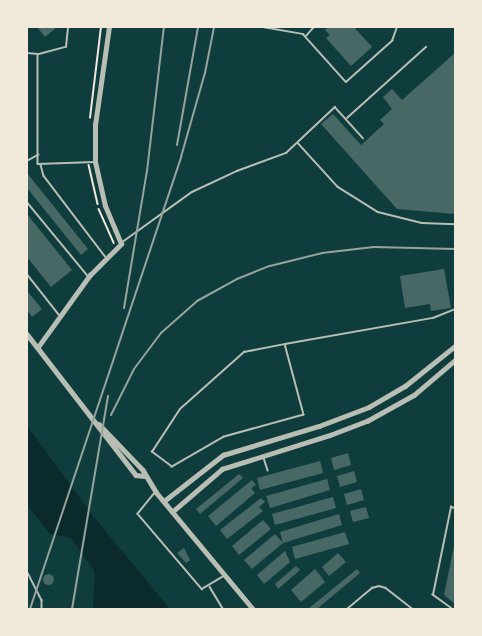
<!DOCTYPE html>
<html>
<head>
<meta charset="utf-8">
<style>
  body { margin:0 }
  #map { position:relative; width:482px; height:636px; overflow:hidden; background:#0f3d3e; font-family:Commissioner,sans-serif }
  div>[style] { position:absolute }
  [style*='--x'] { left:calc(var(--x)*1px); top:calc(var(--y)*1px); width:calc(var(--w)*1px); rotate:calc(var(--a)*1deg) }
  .water>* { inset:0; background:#0a2a2b }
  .building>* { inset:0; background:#486865 }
  .round { border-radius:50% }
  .path>* { height:1.5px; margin:-0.75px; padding:0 0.75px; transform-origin:0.75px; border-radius:0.75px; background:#f1e9da }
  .service>* { height:1.5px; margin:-0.75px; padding:0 0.75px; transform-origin:0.75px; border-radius:0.75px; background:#b8beb3 }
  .tertiary>* { height:4.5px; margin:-2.25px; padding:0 2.25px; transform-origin:2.25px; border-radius:2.25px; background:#b8beb3 }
  .rail>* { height:2px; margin:-1px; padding:0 1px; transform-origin:1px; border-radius:1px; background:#97a49c }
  span { translate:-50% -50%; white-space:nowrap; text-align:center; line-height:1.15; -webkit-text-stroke:4.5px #f1e9da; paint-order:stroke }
  .frame { position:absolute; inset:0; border:28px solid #f1e9da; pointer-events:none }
</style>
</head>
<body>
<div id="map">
  <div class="water">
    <i style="clip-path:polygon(27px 426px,93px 516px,170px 609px,93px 609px,95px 572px,71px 538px,50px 534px,27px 505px)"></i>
  </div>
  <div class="building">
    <i style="clip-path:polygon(37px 27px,57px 27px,45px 37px)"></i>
    <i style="clip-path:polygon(329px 27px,354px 27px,372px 47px,351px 66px,326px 38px,330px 35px,325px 30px)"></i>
    <i style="clip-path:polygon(455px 53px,455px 214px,397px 209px,321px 124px,333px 114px,361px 145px,384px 124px,380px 120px,392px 109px,383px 97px,392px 89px,402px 100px)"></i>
    <i style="clip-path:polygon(27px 173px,88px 249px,81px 255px,27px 188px)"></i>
    <i style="clip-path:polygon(27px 214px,72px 270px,51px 287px,27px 257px)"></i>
    <i style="clip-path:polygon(444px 269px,451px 308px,431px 311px,430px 304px,405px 308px,400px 276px)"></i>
    <i style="clip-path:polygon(27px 291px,42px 309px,32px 317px,27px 310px)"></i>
    <i style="clip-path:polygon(348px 453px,351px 465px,334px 470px,331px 458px)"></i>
    <i style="clip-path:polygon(320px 461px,323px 473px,260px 490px,257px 478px)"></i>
    <i style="clip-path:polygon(354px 471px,357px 482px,340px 487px,337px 476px)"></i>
    <i style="clip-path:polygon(239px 474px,243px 478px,200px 514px,196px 509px)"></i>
    <i style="clip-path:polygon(327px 479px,330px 490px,270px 508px,266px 496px)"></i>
    <i style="clip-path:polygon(252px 480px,256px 485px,251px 488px,255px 493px,216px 526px,208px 516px)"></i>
    <i style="clip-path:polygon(361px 489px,364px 500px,347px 505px,344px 494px)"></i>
    <i style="clip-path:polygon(333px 497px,336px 508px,275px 525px,272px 514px)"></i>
    <i style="clip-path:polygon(261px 498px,265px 502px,259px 507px,263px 511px,227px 539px,220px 530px)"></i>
    <i style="clip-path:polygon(366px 507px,369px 518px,353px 522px,350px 511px)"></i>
    <i style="clip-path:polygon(339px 514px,342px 525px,283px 543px,280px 532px)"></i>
    <i style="clip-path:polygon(263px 520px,271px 529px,239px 555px,232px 546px)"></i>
    <i style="clip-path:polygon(345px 532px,349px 544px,295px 559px,292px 547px)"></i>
    <i style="clip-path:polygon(275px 534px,283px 543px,252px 569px,244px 560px)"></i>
    <i style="clip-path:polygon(454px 546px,455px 546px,455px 604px,444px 595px)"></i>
    <i style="clip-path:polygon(184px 548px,190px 560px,186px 563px,177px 553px)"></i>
    <i style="clip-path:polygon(285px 551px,290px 562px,264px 584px,257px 575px)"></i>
    <i style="clip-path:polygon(338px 553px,346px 562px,329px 576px,322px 567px)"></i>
    <i style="clip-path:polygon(296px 566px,300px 570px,278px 589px,275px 584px)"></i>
    <i style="clip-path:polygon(315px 569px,325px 582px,301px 602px,291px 590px)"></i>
    <i style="clip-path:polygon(357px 569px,360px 573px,317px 609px,308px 609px)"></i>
    <i class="round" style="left:42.5px;top:573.5px;width:11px;height:11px"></i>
  </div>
  <div class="path">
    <i style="--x:90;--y:118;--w:92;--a:-83.1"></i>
    <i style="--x:89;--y:165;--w:40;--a:77"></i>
    <i style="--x:99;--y:209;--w:37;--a:66"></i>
  </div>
  <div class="service">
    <i style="--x:263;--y:27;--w:41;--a:9.9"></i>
    <i style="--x:303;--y:34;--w:64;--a:48.1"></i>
    <i style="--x:346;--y:82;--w:62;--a:-41.7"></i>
    <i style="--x:392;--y:41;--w:15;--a:-70"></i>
    <i style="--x:306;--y:36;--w:12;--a:-48"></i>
    <i style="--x:27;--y:53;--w:11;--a:5"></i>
    <i style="--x:38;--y:54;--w:110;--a:90"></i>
    <i style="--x:38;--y:164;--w:56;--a:-2"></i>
    <i style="--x:39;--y:54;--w:28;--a:-15"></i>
    <i style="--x:66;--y:47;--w:20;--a:-84"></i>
    <i style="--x:347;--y:118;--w:106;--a:-41.9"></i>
    <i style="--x:298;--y:143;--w:59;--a:47.7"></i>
    <i style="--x:338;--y:187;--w:47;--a:32"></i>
    <i style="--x:378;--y:212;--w:45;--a:14"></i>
    <i style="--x:422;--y:223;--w:33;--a:2"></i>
    <i style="--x:27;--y:161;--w:13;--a:-29"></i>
    <i style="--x:41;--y:165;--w:11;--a:75"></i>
    <i style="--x:44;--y:176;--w:101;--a:52.7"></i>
    <i style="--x:27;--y:202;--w:96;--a:50.5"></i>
    <i style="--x:121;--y:243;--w:87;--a:-35.7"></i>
    <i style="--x:192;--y:192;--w:50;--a:-25"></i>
    <i style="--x:237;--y:171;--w:52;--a:-20.2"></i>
    <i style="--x:286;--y:153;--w:67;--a:-43.2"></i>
    <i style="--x:335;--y:107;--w:42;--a:47.9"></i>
    <i style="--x:27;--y:274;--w:53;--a:51.8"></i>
    <i style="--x:285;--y:344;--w:73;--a:75"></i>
    <i style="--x:304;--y:415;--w:83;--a:164.6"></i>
    <i style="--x:224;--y:437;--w:60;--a:150"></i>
    <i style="--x:172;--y:467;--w:25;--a:-143"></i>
    <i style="--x:152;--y:452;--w:51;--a:-56.9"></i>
    <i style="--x:180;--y:409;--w:86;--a:-41.7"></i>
    <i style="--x:244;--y:352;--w:42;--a:-11"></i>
    <i style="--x:285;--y:344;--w:150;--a:-10"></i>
    <i style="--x:433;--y:318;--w:24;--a:-22"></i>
    <i style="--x:264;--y:458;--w:13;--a:72"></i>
    <i style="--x:155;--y:493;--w:27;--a:129"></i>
    <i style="--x:138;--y:514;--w:99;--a:49.5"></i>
    <i style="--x:202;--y:589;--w:26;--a:-31"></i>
    <i style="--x:27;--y:571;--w:33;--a:63"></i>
    <i style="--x:42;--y:600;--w:9;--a:90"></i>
    <i style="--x:210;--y:587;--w:26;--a:59"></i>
    <i style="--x:347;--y:609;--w:33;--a:-40"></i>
    <i style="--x:372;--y:588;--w:7;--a:-16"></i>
    <i style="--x:379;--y:586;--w:7;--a:16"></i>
    <i style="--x:386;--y:588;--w:34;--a:38"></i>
    <i style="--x:452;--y:609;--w:24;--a:-144"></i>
    <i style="--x:433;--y:595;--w:90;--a:-78.4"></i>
    <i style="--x:451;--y:507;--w:4;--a:14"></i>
  </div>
  <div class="tertiary">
    <i style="--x:27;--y:334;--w:178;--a:52.3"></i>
    <i style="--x:136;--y:475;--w:8;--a:7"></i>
    <i style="--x:38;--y:347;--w:89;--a:-54.2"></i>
    <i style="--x:90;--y:275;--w:44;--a:-45"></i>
    <i style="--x:121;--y:244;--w:41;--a:-112.8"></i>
    <i style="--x:105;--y:206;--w:45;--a:-102.8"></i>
    <i style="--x:95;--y:162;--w:37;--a:-90"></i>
    <i style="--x:95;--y:125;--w:99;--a:-81.9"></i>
    <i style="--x:99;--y:424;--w:64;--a:46.3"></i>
    <i style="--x:143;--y:470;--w:26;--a:59"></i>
    <i style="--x:156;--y:492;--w:152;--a:50.3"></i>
    <i style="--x:164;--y:501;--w:75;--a:-37.9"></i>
    <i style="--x:223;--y:455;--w:100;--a:-16.8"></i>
    <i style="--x:319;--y:426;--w:53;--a:-20.8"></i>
    <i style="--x:369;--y:407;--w:42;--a:-30.3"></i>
    <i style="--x:405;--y:386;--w:64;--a:-38.7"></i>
    <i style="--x:172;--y:512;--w:66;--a:-40.7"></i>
    <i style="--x:222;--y:469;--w:113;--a:-17.5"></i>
    <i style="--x:330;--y:435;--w:40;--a:-21"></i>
    <i style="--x:367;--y:421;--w:54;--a:-29"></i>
    <i style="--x:414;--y:395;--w:54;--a:-40.5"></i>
  </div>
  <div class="rail">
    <i style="--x:177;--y:145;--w:120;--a:-79.9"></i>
    <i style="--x:124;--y:308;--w:139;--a:-80.5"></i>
    <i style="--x:147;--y:171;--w:145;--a:-83.3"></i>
    <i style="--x:111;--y:415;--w:51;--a:-63.4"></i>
    <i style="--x:134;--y:369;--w:45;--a:-53.1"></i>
    <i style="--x:161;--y:333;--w:48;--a:-41.6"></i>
    <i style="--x:197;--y:301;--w:46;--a:-28.8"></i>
    <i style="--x:237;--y:279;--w:35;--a:-22"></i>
    <i style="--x:270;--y:266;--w:54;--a:-14"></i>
    <i style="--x:322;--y:253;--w:52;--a:-6.6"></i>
    <i style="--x:374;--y:247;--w:81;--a:1.4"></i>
    <i style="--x:30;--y:609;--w:477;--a:-71.5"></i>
    <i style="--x:181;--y:157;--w:87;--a:-74.1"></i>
    <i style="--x:205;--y:73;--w:47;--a:-78.9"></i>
    <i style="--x:72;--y:609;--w:216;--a:-80.4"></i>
  </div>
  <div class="frame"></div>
</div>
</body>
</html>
